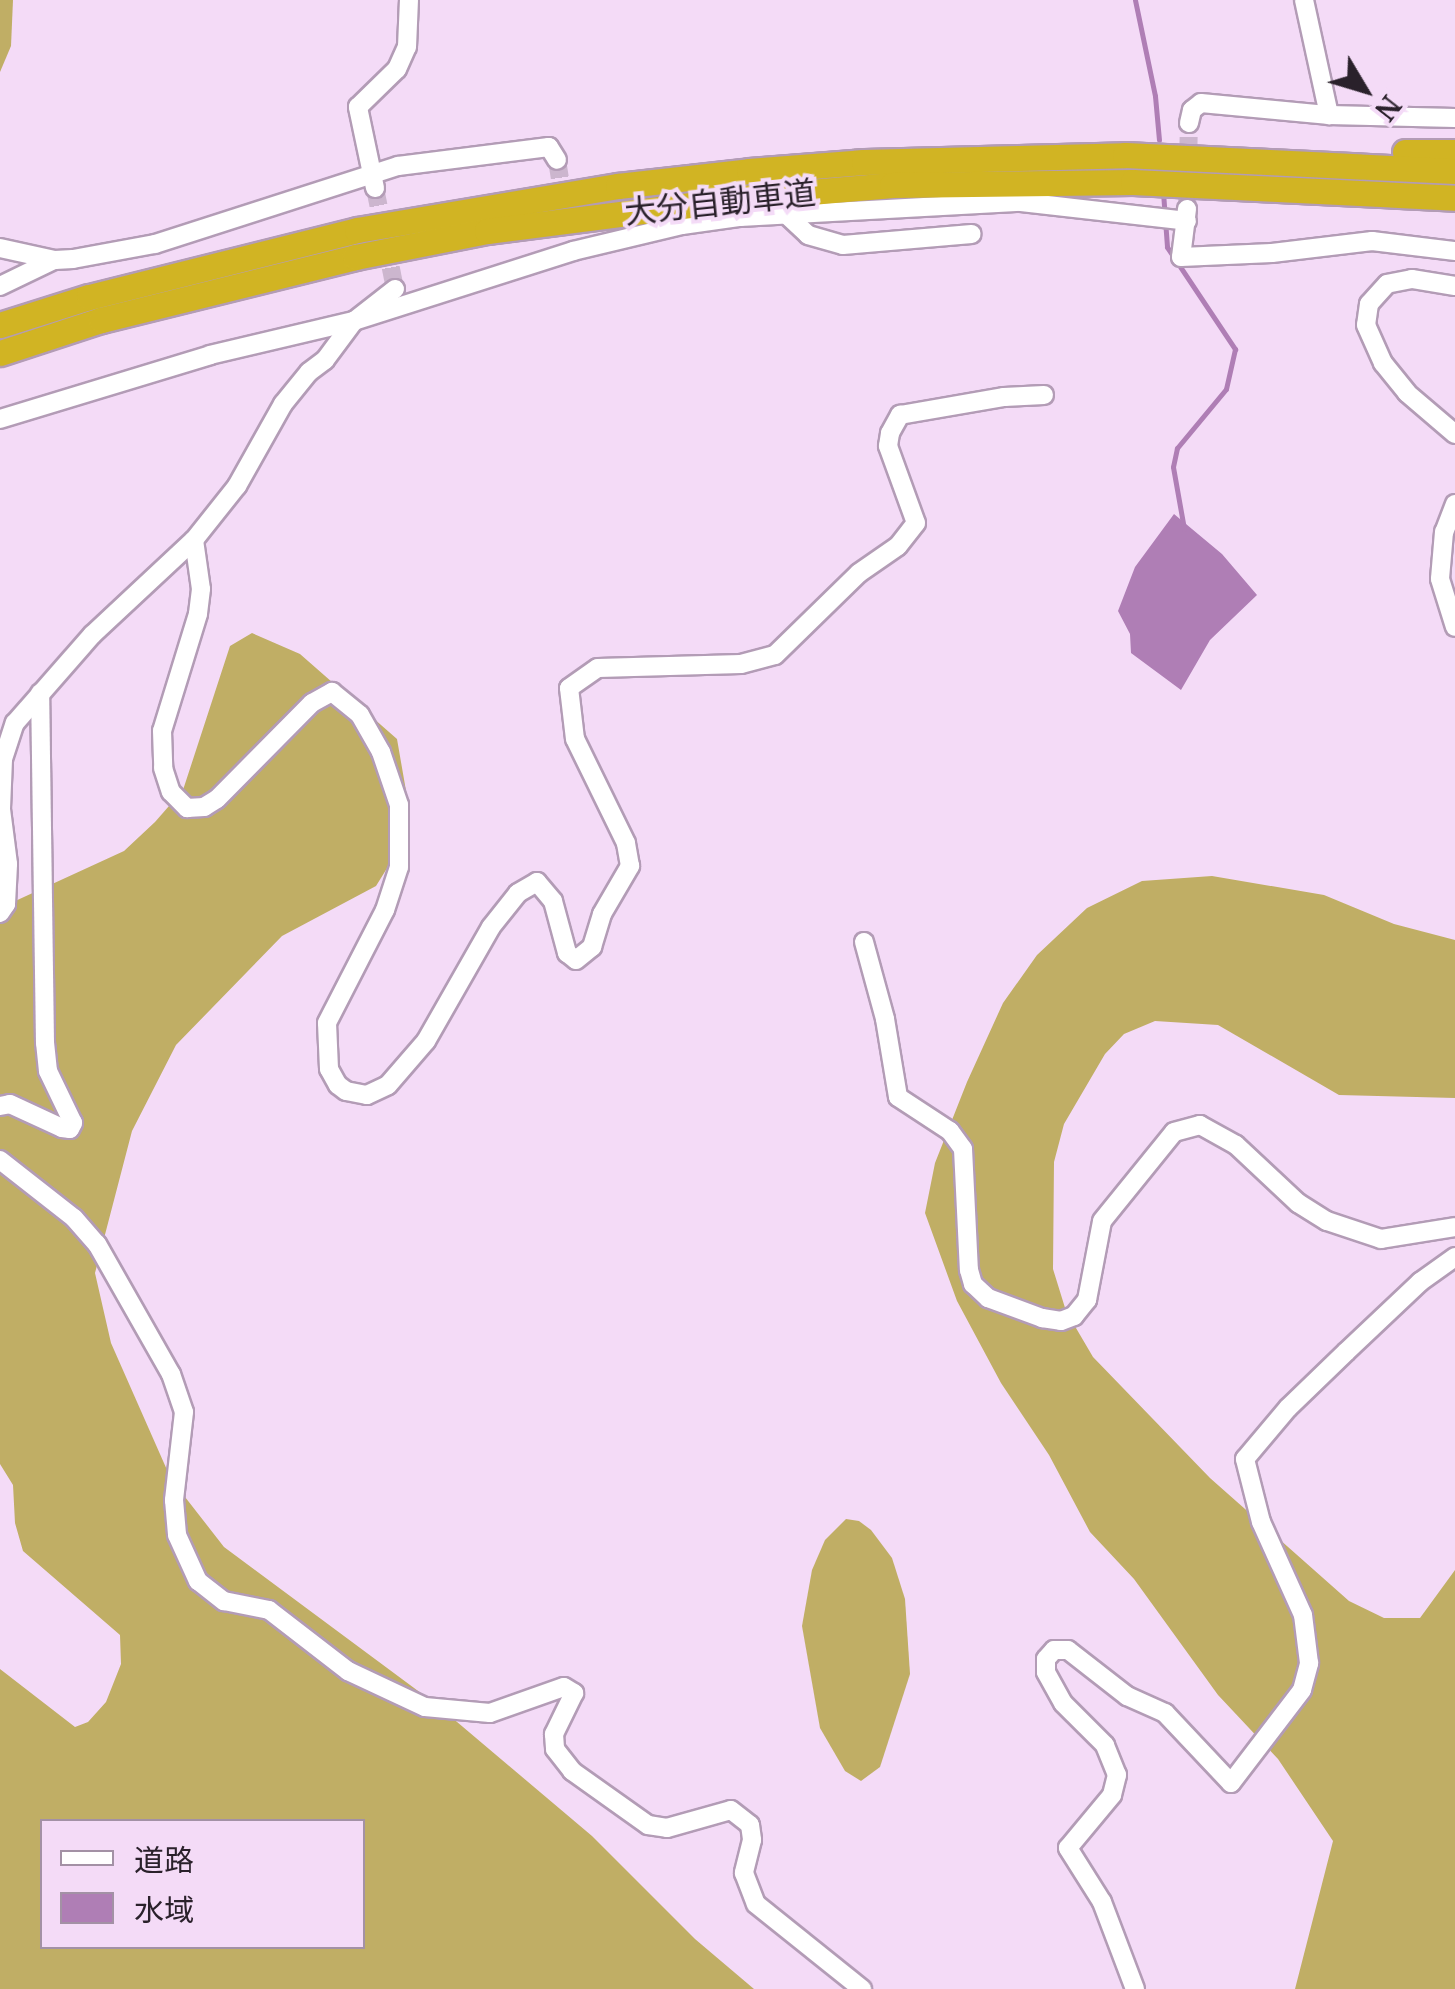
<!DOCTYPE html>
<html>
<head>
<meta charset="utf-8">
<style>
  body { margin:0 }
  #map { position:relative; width:1455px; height:1989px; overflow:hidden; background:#f4dbf7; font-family:"Noto Serif","Noto Sans JP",serif }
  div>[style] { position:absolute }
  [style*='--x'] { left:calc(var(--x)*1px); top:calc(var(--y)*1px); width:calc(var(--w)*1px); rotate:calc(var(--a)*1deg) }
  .forest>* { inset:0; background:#c0ae65 }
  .water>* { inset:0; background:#af7eb5 }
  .stream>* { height:5px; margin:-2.5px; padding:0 2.5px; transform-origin:2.5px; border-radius:2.5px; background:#af7eb5 }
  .minor-tunnel>* { height:18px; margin-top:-9px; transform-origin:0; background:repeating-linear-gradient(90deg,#ccb6ce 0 18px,transparent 0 27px) }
  .roads { filter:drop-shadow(2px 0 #b39cb6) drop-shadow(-2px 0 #b39cb6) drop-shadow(0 2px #b39cb6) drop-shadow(0 -2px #b39cb6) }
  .minor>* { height:18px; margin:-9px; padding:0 9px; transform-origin:9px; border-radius:9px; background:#fff }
  .highway>* { height:25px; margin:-12.5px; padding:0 12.5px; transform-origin:12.5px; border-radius:12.5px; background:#d1b423 }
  span { translate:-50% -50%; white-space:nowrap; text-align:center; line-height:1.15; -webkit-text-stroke:8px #f4dbf7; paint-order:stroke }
  .street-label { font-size:32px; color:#2a212b }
  .legend { position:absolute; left:40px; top:1819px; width:325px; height:130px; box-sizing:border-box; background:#f4dbf7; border:2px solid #a391a5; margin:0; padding:12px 18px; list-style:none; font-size:30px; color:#2a212b }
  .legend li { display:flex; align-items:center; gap:20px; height:50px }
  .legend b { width:50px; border:2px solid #a391a5 }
  .north { position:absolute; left:1315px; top:40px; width:100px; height:100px; -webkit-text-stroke:8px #f4dbf7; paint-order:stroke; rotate:128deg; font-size:28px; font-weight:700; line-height:40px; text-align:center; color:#2a212b }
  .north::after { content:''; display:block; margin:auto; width:35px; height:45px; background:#2a212b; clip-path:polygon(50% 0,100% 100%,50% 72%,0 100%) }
</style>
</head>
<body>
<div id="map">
  <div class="forest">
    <i style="clip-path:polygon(0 0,13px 0,11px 46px,0 72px)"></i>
    <i style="clip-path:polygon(evenodd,252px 633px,300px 654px,397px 739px,409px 808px,399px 849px,376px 886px,282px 936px,176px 1045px,132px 1131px,95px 1273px,111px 1343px,171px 1479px,224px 1547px,437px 1705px,592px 1836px,695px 1939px,754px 1989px,0 1989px,0 1669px,75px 1727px,88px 1722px,106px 1702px,121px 1664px,120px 1635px,23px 1551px,15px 1523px,13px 1485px,0 1464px,0 908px,124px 851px,155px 822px,183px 790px,230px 646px,252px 633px,42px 1822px,362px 1822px,362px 1946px,42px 1946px,42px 1822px)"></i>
    <i style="clip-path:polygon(1212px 876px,1324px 895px,1394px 924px,1455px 940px,1455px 1098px,1339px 1095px,1218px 1025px,1155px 1021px,1124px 1034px,1105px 1054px,1064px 1124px,1054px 1162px,1053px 1269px,1066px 1311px,1093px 1357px,1210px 1478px,1349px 1601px,1384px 1618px,1420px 1618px,1455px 1570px,1455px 1989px,1295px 1989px,1333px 1841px,1278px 1759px,1218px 1695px,1134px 1579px,1090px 1532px,1049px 1455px,1001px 1383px,957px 1301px,925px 1213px,935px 1163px,967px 1082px,1003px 1003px,1037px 955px,1087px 908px,1142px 881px)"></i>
    <i style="clip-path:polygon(846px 1519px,859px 1521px,871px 1530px,892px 1558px,905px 1599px,910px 1674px,880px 1767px,861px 1781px,845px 1771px,820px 1728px,802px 1626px,812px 1570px,825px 1540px)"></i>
  </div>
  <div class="water">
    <i style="clip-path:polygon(1174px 514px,1222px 554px,1257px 595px,1210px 640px,1181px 690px,1131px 653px,1130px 634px,1118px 611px,1135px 567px)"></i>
  </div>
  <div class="stream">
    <i style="--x:1135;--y:0;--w:98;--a:78.2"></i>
    <i style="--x:1155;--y:96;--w:44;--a:84.8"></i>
    <i style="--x:1163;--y:192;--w:55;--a:85.8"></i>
    <i style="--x:1167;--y:247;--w:123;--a:56.3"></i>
    <i style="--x:1235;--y:349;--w:41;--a:102.7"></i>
    <i style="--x:1226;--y:389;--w:77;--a:129.7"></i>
    <i style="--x:1177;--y:448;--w:19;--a:102"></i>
    <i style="--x:1173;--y:467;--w:63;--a:79.9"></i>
  </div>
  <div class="minor-tunnel">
    <i style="--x:557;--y:160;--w:45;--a:81"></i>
    <i style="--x:375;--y:188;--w:103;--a:78.8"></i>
    <i style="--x:1187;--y:209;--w:86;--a:-88.7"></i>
  </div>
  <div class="roads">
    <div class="minor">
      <i style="--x:1304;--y:0;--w:118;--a:77.7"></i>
      <i style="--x:1189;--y:123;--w:13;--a:-77"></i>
      <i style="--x:1192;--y:110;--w:11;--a:-38"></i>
      <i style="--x:1201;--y:103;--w:129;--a:5.4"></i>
      <i style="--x:1329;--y:115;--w:126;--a:1.4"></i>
      <i style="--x:375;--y:188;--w:83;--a:-101.9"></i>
      <i style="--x:358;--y:107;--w:54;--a:-44.3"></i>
      <i style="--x:397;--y:69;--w:24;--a:-66"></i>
      <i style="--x:407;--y:47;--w:47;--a:-87.6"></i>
      <i style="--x:1187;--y:209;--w:48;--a:97.1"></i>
      <i style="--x:1181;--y:257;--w:91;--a:-2.5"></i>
      <i style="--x:1272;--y:253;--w:101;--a:-6.8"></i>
      <i style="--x:1372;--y:241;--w:84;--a:6.9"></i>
      <i style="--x:789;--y:217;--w:26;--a:43"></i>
      <i style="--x:808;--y:235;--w:36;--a:16"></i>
      <i style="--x:843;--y:245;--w:129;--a:-4.9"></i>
      <i style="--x:0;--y:248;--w:56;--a:12.3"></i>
      <i style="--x:55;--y:260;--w:18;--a:-3"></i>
      <i style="--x:73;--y:259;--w:83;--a:-10.4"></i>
      <i style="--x:155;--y:244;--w:255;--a:-17.8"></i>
      <i style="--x:398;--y:166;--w:152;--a:-7.2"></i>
      <i style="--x:549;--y:147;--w:15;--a:58"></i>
      <i style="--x:0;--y:286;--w:60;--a:-25.7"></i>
      <i style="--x:1455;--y:286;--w:44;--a:-170.8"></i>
      <i style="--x:1412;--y:279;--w:25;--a:169"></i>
      <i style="--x:1387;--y:284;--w:27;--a:132"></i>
      <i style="--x:1369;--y:304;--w:21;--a:98"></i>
      <i style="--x:1366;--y:325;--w:42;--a:65.9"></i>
      <i style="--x:1383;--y:363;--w:38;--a:51"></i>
      <i style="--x:1407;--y:393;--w:63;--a:40.5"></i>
      <i style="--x:0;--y:419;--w:220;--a:-16.9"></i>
      <i style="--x:210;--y:355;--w:148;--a:-13.3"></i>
      <i style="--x:354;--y:321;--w:230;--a:-17.7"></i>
      <i style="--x:573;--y:251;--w:112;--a:-13.4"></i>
      <i style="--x:682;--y:225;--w:59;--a:-7.9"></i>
      <i style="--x:740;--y:217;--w:281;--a:-3.1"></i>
      <i style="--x:1021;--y:202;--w:167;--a:6.5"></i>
      <i style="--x:1455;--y:504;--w:30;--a:111"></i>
      <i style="--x:1444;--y:532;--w:47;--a:94.9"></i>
      <i style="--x:1440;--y:579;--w:50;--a:72.6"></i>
      <i style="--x:194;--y:540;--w:49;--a:81.9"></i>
      <i style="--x:201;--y:589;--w:25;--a:97"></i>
      <i style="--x:198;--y:614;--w:122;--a:107.1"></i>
      <i style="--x:162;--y:731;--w:37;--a:88"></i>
      <i style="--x:163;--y:768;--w:25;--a:72"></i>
      <i style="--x:171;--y:792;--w:23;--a:45"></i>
      <i style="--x:187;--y:808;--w:17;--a:-3"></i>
      <i style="--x:204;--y:807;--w:15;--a:-32"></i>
      <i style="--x:217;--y:799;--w:135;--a:-45.3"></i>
      <i style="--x:312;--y:703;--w:23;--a:-29"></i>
      <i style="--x:332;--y:692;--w:36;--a:39"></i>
      <i style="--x:360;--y:715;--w:43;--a:60.4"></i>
      <i style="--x:381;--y:752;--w:56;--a:71.2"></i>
      <i style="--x:399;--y:805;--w:62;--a:90"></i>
      <i style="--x:399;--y:867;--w:45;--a:108"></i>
      <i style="--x:385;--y:910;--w:127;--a:117.2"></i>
      <i style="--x:327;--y:1023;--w:46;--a:87.5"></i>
      <i style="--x:329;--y:1069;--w:18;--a:61"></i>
      <i style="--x:338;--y:1085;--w:10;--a:37"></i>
      <i style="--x:346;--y:1091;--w:21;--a:11"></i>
      <i style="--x:367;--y:1095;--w:23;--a:-25"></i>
      <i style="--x:388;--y:1085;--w:58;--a:-49.2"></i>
      <i style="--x:426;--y:1041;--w:131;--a:-60.3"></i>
      <i style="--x:491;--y:927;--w:43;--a:-51.5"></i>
      <i style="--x:518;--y:893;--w:22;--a:-30"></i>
      <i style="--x:537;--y:882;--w:25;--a:50"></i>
      <i style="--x:553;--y:901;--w:54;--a:74.9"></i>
      <i style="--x:567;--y:953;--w:11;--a:38"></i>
      <i style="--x:576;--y:960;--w:21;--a:-39"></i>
      <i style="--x:592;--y:947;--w:34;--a:-73"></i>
      <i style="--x:602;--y:914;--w:56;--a:-59.7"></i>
      <i style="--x:630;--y:866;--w:23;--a:-100"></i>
      <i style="--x:626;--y:843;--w:116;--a:-116.1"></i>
      <i style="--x:575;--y:739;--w:51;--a:-96.7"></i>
      <i style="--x:569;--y:688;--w:35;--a:-35"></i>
      <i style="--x:598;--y:668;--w:143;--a:-1.6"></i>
      <i style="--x:741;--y:664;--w:35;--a:-15"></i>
      <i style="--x:775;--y:655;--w:117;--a:-44.3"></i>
      <i style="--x:859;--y:573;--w:47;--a:-34.7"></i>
      <i style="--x:898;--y:546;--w:29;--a:-52"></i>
      <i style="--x:916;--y:523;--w:82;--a:-110"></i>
      <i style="--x:888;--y:446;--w:13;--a:-81"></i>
      <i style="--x:890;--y:433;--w:21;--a:-61"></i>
      <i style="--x:900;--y:415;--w:106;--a:-9.8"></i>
      <i style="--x:1004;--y:397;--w:40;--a:-2.9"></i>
      <i style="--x:0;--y:913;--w:11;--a:-56"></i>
      <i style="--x:6;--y:904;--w:40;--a:-87.1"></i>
      <i style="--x:8;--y:864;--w:55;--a:-97.3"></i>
      <i style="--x:1;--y:809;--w:50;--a:-87.7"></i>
      <i style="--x:3;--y:759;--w:38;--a:-72"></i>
      <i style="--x:15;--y:723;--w:117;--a:-48.8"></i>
      <i style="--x:92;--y:635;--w:139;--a:-43"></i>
      <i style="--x:194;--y:540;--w:69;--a:-51.5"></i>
      <i style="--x:237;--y:486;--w:94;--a:-60.7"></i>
      <i style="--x:283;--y:404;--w:41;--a:-50.9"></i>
      <i style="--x:309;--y:372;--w:20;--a:-37"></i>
      <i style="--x:325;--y:360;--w:49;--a:-53.4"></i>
      <i style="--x:354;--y:321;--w:52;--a:-38"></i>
      <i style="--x:864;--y:942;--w:80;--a:74.7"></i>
      <i style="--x:885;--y:1019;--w:79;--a:80.5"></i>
      <i style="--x:898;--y:1097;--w:62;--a:33.2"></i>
      <i style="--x:950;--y:1131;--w:22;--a:54"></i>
      <i style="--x:963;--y:1149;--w:121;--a:87.2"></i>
      <i style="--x:969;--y:1270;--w:15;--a:74"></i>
      <i style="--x:973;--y:1284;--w:21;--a:43"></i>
      <i style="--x:988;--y:1298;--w:58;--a:20.3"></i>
      <i style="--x:1042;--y:1318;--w:19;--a:9"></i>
      <i style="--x:1061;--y:1321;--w:14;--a:-21"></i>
      <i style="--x:1074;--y:1316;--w:21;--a:-51"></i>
      <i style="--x:1087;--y:1300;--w:80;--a:-79.2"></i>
      <i style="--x:1102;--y:1221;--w:114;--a:-51"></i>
      <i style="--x:1174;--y:1132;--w:27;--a:-15"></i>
      <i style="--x:1200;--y:1125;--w:41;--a:29.1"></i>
      <i style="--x:1236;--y:1145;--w:85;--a:43.1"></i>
      <i style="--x:1298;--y:1203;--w:34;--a:32"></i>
      <i style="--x:1327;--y:1221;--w:57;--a:18.4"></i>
      <i style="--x:1381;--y:1239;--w:75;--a:-9.2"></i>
      <i style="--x:0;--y:1106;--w:10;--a:-11"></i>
      <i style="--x:10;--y:1104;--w:57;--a:24.8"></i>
      <i style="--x:62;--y:1128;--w:8;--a:7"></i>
      <i style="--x:70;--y:1129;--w:7;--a:-63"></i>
      <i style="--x:73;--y:1123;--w:58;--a:-115.7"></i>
      <i style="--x:48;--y:1071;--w:28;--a:-96"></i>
      <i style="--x:45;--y:1043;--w:350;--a:-90.8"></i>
      <i style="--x:0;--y:1160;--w:94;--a:38.1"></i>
      <i style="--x:74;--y:1218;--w:35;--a:49"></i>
      <i style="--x:97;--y:1244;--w:150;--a:60.4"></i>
      <i style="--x:171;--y:1374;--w:40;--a:71.1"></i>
      <i style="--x:184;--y:1412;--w:89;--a:96.5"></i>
      <i style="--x:174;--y:1500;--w:35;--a:85"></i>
      <i style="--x:177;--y:1535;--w:51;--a:65.5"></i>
      <i style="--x:198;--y:1581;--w:33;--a:38"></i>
      <i style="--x:224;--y:1601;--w:46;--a:11.3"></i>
      <i style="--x:269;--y:1610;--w:100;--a:37.7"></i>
      <i style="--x:348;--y:1671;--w:85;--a:25.1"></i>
      <i style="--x:425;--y:1707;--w:65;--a:5.3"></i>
      <i style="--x:490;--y:1713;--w:78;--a:-19.4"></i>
      <i style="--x:564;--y:1687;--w:12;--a:31"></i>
      <i style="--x:574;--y:1693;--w:46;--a:116"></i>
      <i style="--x:554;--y:1734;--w:15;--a:86"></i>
      <i style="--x:555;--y:1749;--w:28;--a:52"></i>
      <i style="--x:572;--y:1771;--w:93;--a:35.4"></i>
      <i style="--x:648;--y:1825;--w:19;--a:9"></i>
      <i style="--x:667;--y:1828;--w:66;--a:-15.7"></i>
      <i style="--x:731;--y:1810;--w:24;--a:38"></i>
      <i style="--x:750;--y:1825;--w:15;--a:82"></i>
      <i style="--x:752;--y:1840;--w:34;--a:104"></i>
      <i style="--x:744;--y:1873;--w:33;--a:69"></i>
      <i style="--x:756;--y:1904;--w:136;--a:38.7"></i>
      <i style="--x:1135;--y:1989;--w:93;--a:-110.8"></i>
      <i style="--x:1102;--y:1902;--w:64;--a:-122.2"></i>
      <i style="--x:1068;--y:1848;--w:69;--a:-50.3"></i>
      <i style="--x:1112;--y:1795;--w:21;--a:-76"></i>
      <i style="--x:1117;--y:1775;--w:32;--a:-112"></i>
      <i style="--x:1105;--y:1745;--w:59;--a:-135"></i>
      <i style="--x:1063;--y:1703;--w:35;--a:-119"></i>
      <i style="--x:1046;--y:1672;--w:13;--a:-90"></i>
      <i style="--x:1046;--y:1659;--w:12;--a:-48"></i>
      <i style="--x:1054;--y:1650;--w:14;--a:0"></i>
      <i style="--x:1068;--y:1650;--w:75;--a:37.9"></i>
      <i style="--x:1127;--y:1696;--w:42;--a:24.1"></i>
      <i style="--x:1165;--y:1713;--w:96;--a:46.7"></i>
      <i style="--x:1231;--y:1783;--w:117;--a:-52.6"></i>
      <i style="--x:1302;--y:1690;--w:28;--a:-75"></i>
      <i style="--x:1309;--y:1663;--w:48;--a:-97.1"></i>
      <i style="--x:1303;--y:1615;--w:102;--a:-114.3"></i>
      <i style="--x:1261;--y:1522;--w:65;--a:-104.3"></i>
      <i style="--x:1245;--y:1459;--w:67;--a:-49.9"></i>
      <i style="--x:1288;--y:1408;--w:81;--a:-44"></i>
      <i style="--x:1346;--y:1352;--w:102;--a:-43.4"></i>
      <i style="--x:1420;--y:1282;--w:43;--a:-35.5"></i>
    </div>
    <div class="highway">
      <i style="--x:1405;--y:152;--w:50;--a:0"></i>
      <i style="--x:0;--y:325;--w:93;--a:-17.5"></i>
      <i style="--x:89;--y:297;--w:276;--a:-14"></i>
      <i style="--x:357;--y:230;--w:265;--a:-9.6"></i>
      <i style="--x:618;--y:186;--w:132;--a:-6.5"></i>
      <i style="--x:749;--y:171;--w:115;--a:-4.5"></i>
      <i style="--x:864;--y:162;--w:261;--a:-1.5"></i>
      <i style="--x:1125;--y:155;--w:330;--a:2.8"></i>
      <i style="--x:0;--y:353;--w:106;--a:-18.1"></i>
      <i style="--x:101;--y:320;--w:262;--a:-13.9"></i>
      <i style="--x:355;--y:257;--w:135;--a:-11.1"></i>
      <i style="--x:487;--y:231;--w:267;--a:-7.3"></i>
      <i style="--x:752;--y:197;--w:141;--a:-4.9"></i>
      <i style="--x:892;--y:185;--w:241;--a:-0.7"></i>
      <i style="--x:1133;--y:182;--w:322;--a:2.8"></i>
    </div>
  </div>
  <div class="street-label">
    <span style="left:720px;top:202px;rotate:-6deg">大分自動車道</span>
  </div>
  <ul class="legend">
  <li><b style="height:12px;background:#fff"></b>道路</li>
  <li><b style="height:28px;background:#af7eb5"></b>水域</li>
  </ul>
  <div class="north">N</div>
</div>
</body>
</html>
